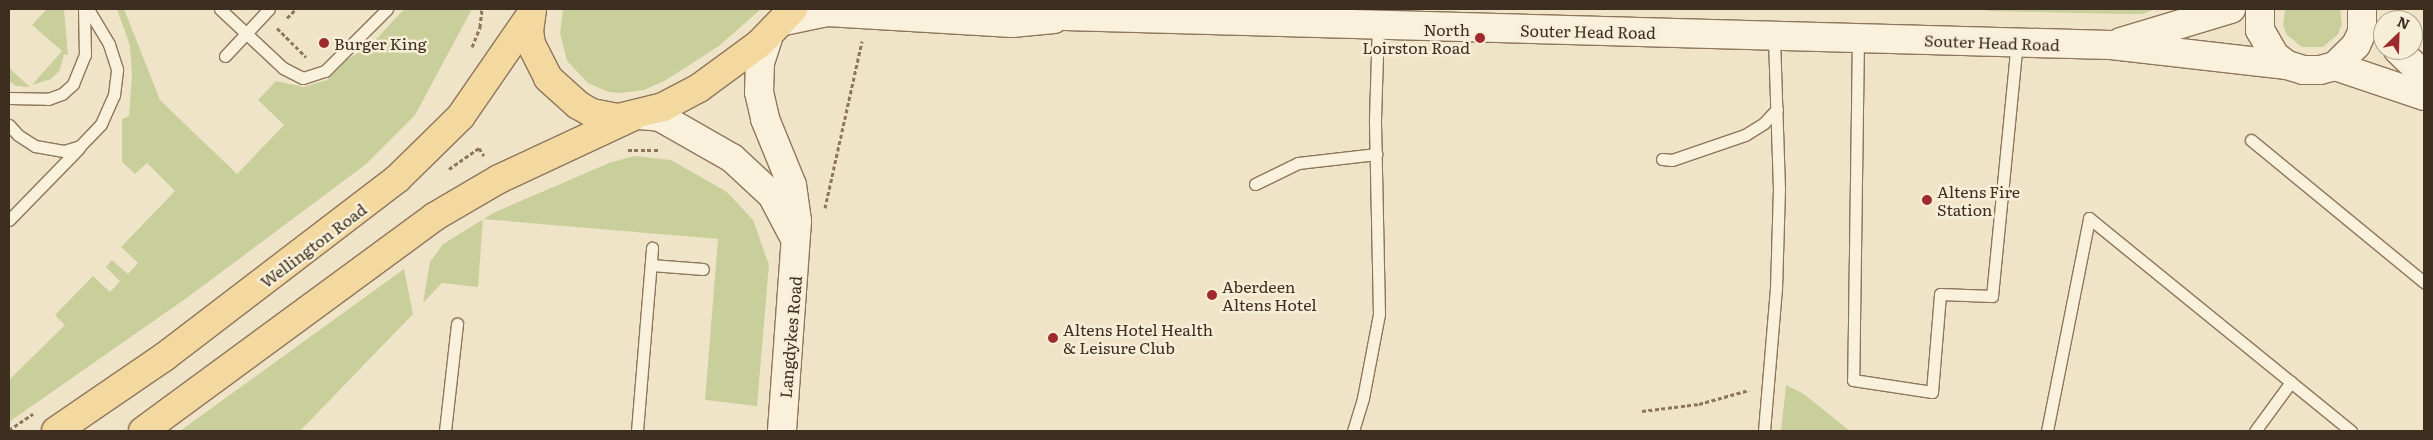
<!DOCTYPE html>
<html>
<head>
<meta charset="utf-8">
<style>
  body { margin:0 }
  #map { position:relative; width:2433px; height:440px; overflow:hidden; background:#f0e4c8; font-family:Literata,serif }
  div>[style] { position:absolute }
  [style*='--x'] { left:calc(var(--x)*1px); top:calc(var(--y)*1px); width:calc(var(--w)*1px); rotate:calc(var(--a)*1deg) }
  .green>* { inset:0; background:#c9cf9b }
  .path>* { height:3px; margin-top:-1.5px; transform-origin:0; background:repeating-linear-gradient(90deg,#8d765c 0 4px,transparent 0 6.5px) }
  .roads { filter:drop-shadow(1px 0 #8d765c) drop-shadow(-1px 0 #8d765c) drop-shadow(0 1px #8d765c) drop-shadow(0 -1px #8d765c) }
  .service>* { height:11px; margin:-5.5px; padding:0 5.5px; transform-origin:5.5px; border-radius:5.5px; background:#faf1dc }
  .tertiary>* { height:28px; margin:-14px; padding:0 14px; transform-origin:14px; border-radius:14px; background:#faf1dc }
  .primary>* { height:28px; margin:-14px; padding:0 14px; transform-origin:14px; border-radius:14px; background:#f3d9a0 }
  .dots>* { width:14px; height:14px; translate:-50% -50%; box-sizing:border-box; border:2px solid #f7eed8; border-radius:50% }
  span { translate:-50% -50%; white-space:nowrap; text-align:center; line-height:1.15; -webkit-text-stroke:5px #f7eed8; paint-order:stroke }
  .poi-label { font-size:16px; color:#3d2e20 }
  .right { translate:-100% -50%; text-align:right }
  .left { translate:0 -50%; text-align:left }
  .street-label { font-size:16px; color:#3d2e20 }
  .frame { position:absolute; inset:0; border:10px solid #3d2e20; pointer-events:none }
  .north { position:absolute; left:2373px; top:10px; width:50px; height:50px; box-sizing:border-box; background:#f7eed8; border:1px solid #ada18e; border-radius:50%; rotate:24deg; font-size:14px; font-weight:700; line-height:20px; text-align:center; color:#3d2e20 }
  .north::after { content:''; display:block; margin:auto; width:18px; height:22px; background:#9e2a2b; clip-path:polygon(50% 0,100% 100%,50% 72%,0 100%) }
</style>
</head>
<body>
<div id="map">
  <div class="green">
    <i style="clip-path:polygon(47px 9px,64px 9px,68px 55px,64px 54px,60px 70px,51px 79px,32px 85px,62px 51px,32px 25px)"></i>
    <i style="clip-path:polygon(117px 9px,124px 9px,160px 100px,237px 174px,284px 125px,258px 100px,276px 81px,304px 87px,327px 80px,348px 59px,370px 46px,404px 9px,472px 9px,415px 115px,365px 165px,188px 297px,9px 422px,9px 380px,65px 325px,55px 315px,93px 276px,110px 292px,120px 281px,106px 267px,112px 260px,128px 274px,138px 263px,121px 247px,175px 191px,147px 163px,135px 174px,122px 162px,122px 119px,129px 116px,132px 76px,130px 46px)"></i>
    <i style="clip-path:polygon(563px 9px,761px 9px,719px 46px,666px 80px,644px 90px,621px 93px,609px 92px,588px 83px,567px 61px,560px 33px)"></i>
    <i style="clip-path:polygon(1986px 9px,2154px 9px,2143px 14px,2125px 14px,1987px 11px)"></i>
    <i style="clip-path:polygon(2285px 9px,2340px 9px,2342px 24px,2338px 34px,2323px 47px,2302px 47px,2287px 35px,2283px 25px)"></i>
    <i style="clip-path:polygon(9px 68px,30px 87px,16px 86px,9px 81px)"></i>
    <i style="clip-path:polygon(634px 156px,671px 160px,727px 192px,753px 220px,769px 265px,757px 406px,705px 400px,718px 239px,483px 219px,478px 287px,442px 283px,423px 303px,430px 262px,443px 244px,495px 212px,609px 163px)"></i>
    <i style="clip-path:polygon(404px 269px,413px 314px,300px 431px,180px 431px)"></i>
    <i style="clip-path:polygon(1786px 385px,1804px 394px,1850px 431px,1781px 431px)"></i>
  </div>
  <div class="path">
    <i style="--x:287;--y:18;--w:13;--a:-45"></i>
    <i style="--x:277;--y:28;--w:41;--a:45"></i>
    <i style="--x:472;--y:47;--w:22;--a:-68"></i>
    <i style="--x:480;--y:27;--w:18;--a:-84"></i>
    <i style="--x:628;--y:150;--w:31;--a:0"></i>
    <i style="--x:449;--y:169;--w:37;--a:-35"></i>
    <i style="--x:479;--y:148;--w:9;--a:58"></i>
    <i style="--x:825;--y:208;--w:171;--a:-77.5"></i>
    <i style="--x:1642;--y:411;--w:57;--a:-7"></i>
    <i style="--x:1699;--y:404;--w:52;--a:-15.6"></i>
    <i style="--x:9;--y:430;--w:29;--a:-34"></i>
  </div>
  <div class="roads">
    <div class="service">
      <i style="--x:220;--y:9;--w:86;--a:43.1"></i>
      <i style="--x:283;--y:68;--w:22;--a:27"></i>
      <i style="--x:303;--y:78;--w:23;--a:-18"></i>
      <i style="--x:325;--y:71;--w:88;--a:-45"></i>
      <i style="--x:1858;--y:37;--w:343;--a:90.8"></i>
      <i style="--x:1853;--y:380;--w:80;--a:8.6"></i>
      <i style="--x:1932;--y:392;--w:98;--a:-85.3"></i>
      <i style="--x:1940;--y:294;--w:52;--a:2.2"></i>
      <i style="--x:1992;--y:296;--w:254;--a:-84.4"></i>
      <i style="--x:225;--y:56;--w:64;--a:-46.9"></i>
      <i style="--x:9;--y:98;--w:39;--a:1"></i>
      <i style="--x:48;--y:99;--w:15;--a:-20"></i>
      <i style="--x:62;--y:94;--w:15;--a:-42"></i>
      <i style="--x:73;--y:84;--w:31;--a:-68"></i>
      <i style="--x:85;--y:55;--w:46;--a:-91.2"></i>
      <i style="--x:9;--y:125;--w:13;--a:48"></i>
      <i style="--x:18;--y:135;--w:20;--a:33"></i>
      <i style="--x:35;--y:146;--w:29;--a:10"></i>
      <i style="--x:64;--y:151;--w:17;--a:-17"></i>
      <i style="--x:80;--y:146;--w:30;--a:-46"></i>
      <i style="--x:101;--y:124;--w:32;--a:-66"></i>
      <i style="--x:114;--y:95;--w:26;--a:-83"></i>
      <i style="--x:117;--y:69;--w:26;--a:-108"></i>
      <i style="--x:109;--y:44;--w:41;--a:-121"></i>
      <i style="--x:2251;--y:140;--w:224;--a:39.4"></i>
      <i style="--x:1662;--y:159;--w:10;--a:6"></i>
      <i style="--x:1672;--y:160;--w:77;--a:-18.9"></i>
      <i style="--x:1745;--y:135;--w:22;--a:-32"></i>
      <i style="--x:1764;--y:123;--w:19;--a:-47"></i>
      <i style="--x:1255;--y:184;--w:48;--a:-26"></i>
      <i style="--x:1298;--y:163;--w:79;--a:-6.6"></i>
      <i style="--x:9;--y:220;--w:100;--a:-45.8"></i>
      <i style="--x:651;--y:265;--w:52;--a:4.4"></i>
      <i style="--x:445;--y:431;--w:108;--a:-83.6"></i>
      <i style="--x:637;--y:431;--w:184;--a:-85.3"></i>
      <i style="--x:1353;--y:431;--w:34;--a:-73"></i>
      <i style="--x:1363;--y:398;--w:86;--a:-79.2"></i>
      <i style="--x:1379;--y:314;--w:195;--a:-91.2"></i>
      <i style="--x:1375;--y:119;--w:94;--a:-88.2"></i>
      <i style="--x:1764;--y:431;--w:143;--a:-85.2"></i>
      <i style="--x:1776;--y:289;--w:100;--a:-88.3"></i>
      <i style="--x:1779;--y:189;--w:153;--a:-91.9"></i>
      <i style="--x:2047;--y:431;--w:217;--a:-78.8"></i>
      <i style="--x:2089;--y:218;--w:338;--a:39.1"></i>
      <i style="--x:2255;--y:431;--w:61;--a:-53.7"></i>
    </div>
    <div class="tertiary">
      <i style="--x:1030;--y:9;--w:36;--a:11"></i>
      <i style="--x:1065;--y:16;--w:1046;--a:1.59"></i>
      <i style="--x:2111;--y:45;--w:177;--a:6.5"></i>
      <i style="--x:2260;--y:9;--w:21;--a:90"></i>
      <i style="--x:2260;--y:30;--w:30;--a:60"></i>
      <i style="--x:2275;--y:56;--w:15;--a:37"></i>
      <i style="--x:2287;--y:65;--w:17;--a:17"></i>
      <i style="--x:2303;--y:70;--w:17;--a:0"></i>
      <i style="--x:2320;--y:70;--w:16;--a:-15"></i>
      <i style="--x:2335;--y:66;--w:30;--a:-45"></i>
      <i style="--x:2356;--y:45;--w:14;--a:-65"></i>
      <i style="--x:2362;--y:32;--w:23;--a:-90"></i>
      <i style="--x:784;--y:21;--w:44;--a:-11.8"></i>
      <i style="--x:827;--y:12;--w:185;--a:3.4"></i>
      <i style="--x:1012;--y:23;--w:42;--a:-5.4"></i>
      <i style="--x:769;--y:35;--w:29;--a:108"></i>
      <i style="--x:760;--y:63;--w:29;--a:92"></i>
      <i style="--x:759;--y:92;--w:28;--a:77"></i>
      <i style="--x:765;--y:119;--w:71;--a:67.8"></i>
      <i style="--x:792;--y:185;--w:36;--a:82"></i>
      <i style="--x:797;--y:221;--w:211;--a:94.1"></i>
      <i style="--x:2121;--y:42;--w:115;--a:-16.7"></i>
      <i style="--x:2398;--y:50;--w:36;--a:44"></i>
      <i style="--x:2335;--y:66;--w:94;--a:18.6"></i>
      <i style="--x:639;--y:115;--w:21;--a:5"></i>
      <i style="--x:660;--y:117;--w:83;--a:29.7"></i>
      <i style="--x:732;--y:158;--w:54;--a:42.8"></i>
      <i style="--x:772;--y:195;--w:45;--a:62.3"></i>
    </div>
    <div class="primary">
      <i style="--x:532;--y:10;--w:21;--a:98"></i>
      <i style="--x:529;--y:31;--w:13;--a:81"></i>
      <i style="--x:531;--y:44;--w:38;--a:63"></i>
      <i style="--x:548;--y:78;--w:40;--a:42"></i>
      <i style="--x:578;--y:105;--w:16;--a:30"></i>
      <i style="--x:592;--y:113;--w:26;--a:11"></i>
      <i style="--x:618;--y:118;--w:46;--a:-13.7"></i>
      <i style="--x:663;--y:107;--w:41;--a:-27.8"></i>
      <i style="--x:699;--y:88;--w:74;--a:-36.3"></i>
      <i style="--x:759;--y:44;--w:49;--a:-45.8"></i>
      <i style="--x:56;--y:431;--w:131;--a:-34.4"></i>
      <i style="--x:164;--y:357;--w:293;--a:-37.4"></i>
      <i style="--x:397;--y:179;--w:90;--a:-44.5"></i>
      <i style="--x:461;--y:116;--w:121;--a:-55.4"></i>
      <i style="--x:143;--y:431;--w:361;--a:-36.3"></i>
      <i style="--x:434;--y:217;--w:75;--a:-30.3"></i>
      <i style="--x:499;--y:179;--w:147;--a:-25"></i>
    </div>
  </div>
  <div class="dots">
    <i style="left:1480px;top:38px;background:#9e2a2b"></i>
    <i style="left:324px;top:43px;background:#9e2a2b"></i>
    <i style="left:1927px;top:200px;background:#9e2a2b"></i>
    <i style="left:1212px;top:295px;background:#9e2a2b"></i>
    <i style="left:1053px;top:338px;background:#9e2a2b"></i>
  </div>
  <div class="poi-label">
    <span class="right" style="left:1470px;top:38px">North<br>Loirston Road</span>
    <span class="left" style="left:334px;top:43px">Burger King</span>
    <span class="left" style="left:1937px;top:200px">Altens Fire<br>Station</span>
    <span class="left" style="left:1222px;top:295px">Aberdeen<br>Altens Hotel</span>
    <span class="left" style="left:1063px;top:338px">Altens Hotel Health<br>&amp; Leisure Club</span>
  </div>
  <div class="street-label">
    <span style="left:1588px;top:31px;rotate:1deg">Souter Head Road</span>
    <span style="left:1992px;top:42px;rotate:2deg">Souter Head Road</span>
    <span style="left:313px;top:245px;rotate:-37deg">Wellington Road</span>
    <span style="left:790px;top:337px;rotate:-85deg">Langdykes Road</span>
  </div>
  <div class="frame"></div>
  <div class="north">N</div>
</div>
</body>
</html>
